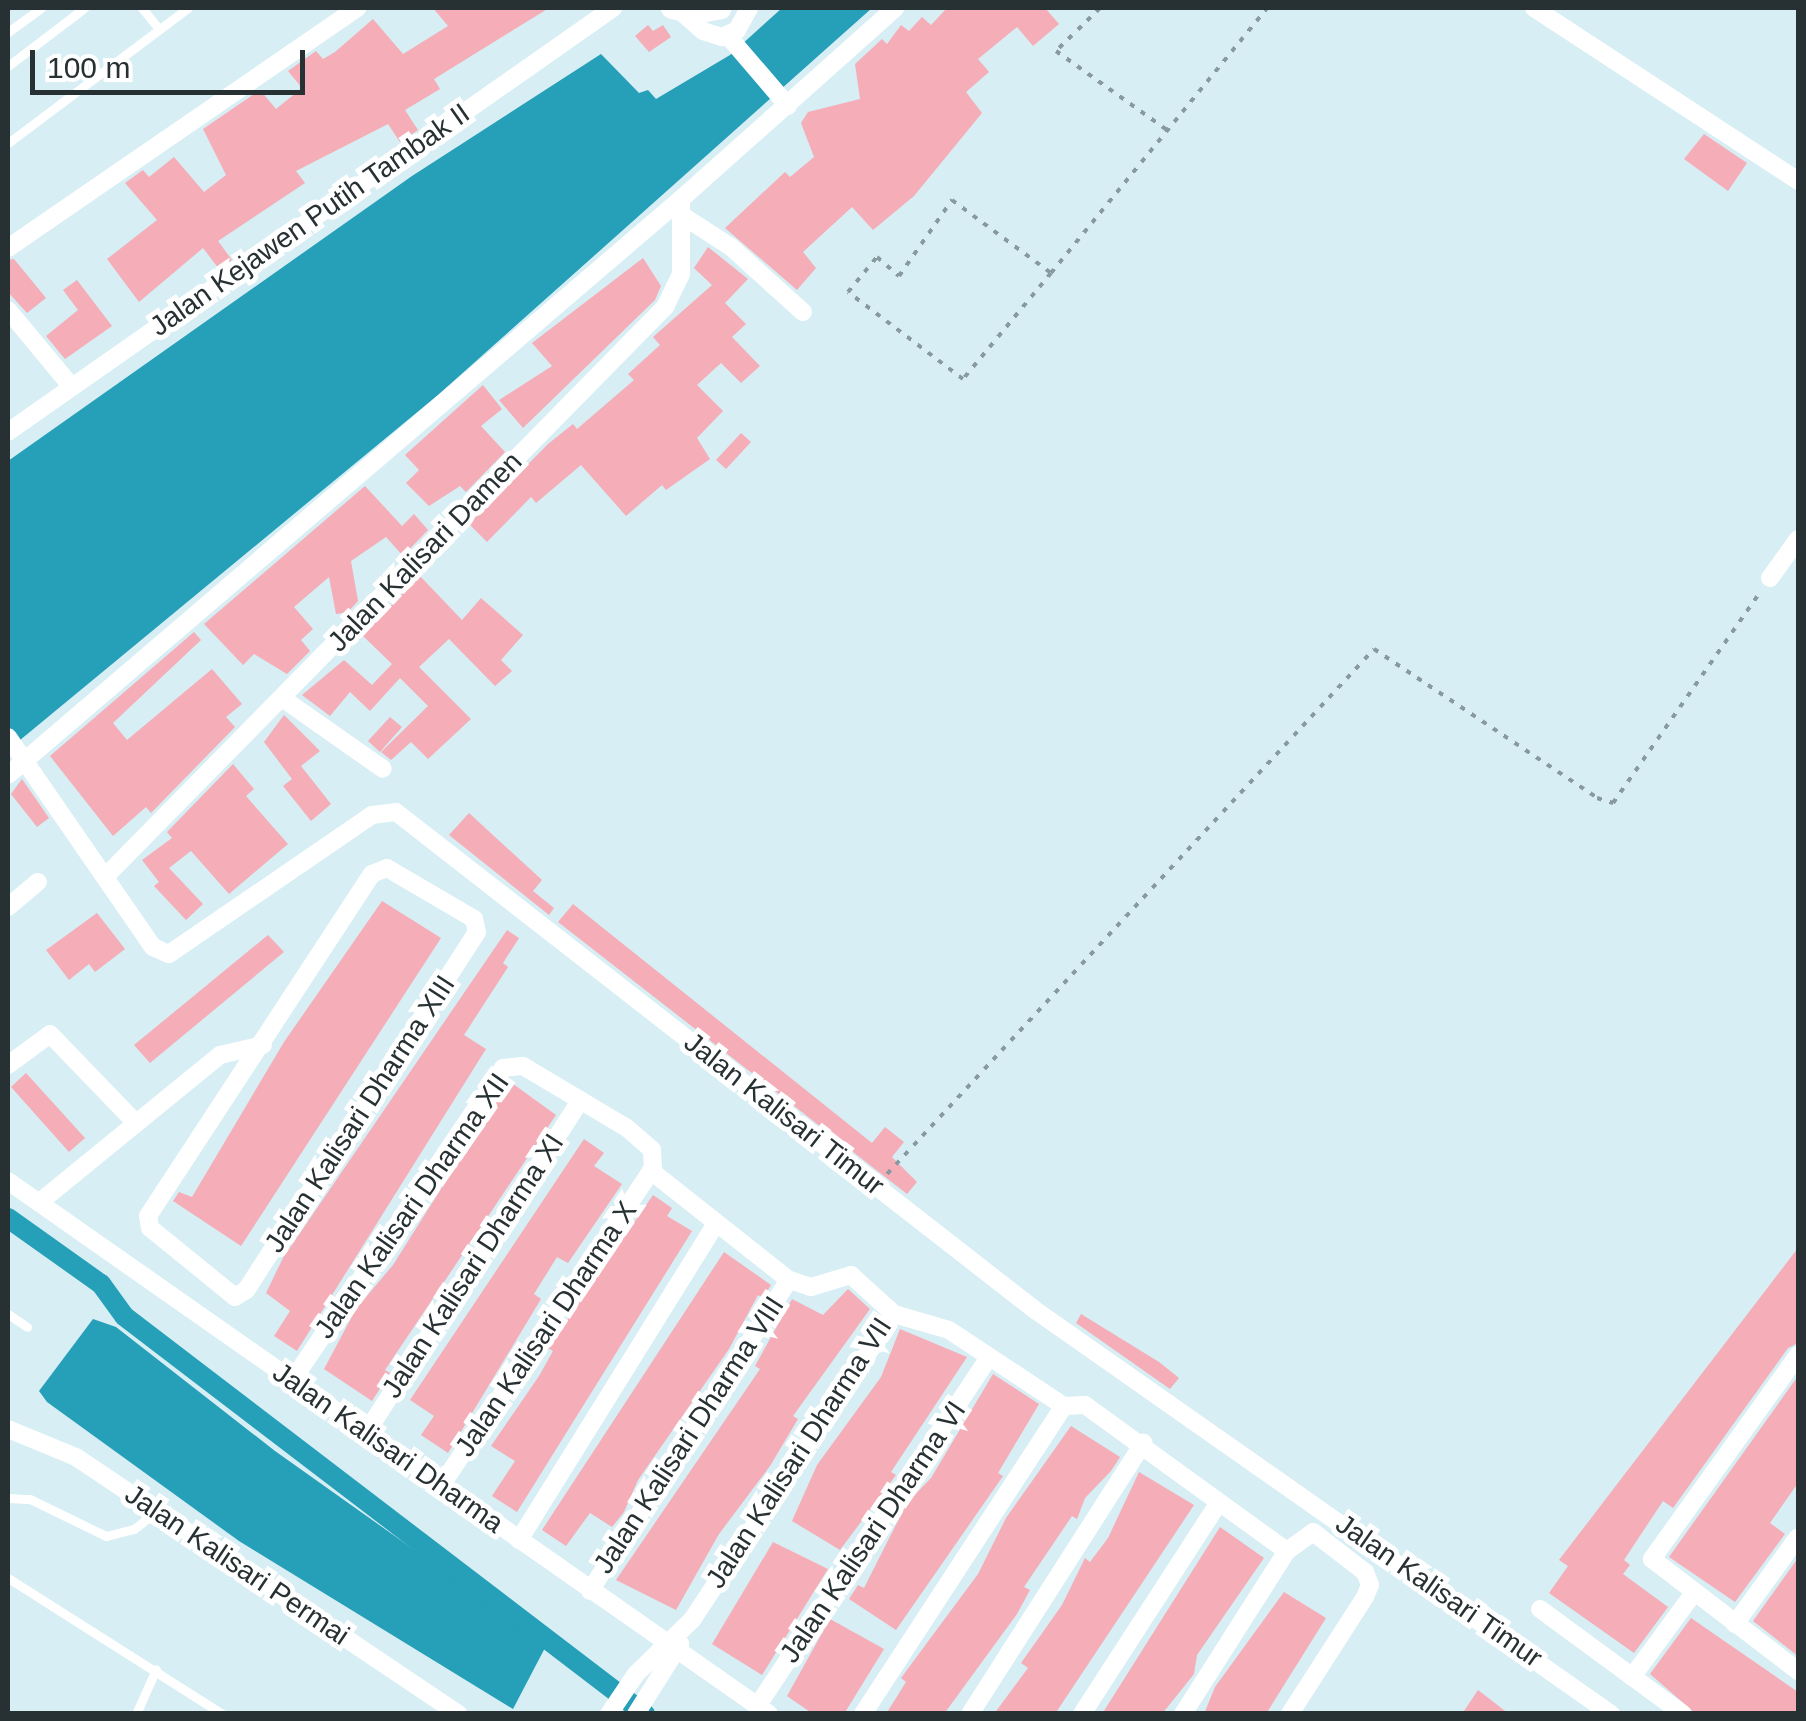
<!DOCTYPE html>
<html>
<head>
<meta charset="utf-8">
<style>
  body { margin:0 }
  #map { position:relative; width:1806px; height:1721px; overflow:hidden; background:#d6eef4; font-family:Helvetica,sans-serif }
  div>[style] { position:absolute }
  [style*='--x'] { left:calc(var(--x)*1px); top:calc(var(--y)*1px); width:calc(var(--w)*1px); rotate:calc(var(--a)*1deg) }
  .water>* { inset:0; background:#269fb8 }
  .canal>* { height:20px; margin:-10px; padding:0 10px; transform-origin:10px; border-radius:10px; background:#269fb8 }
  .building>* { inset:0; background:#f5adb7 }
  .path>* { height:4px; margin-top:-2px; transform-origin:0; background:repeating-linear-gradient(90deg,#899a9f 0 5px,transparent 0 13px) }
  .lane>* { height:9px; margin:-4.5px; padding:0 4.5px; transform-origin:4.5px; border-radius:4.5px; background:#fff }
  .street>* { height:18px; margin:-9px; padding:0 9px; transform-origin:9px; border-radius:9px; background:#fff }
  .secondary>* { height:22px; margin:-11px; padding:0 11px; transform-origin:11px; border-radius:11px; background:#fff }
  span { translate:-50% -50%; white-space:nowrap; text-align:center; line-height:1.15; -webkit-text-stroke:10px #fff; paint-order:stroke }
  .street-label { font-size:28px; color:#273032 }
  .frame { position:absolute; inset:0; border:10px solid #273032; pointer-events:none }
  .scale { position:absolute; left:30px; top:50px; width:275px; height:45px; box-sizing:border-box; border:5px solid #273032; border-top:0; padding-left:12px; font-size:30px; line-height:35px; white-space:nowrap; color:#273032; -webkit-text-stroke:8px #fff; paint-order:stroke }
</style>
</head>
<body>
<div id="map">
  <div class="water">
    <i style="clip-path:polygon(782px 8px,872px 8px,438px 395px,8px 750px,8px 461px,412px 176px,601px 54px,639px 93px,648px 90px,656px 99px,730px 55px)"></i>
    <i style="clip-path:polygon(93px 1319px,116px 1327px,275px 1451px,547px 1644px,513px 1709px,239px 1541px,47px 1402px,39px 1391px)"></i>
  </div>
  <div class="canal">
    <i style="--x:8;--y:1218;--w:114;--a:35.4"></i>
    <i style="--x:101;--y:1284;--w:39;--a:54"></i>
    <i style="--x:124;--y:1316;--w:656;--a:37.38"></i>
  </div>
  <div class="building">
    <i style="clip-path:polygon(433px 8px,549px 8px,434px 79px,440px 89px,405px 110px,418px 130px,400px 142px,388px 124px,296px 171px,305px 183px,218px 241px,232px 260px,219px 269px,203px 248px,139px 302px,107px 259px,157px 220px,125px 183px,143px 170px,149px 177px,174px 157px,204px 192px,226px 175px,203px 129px,260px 90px,276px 109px,302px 88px,288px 71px,316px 51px,323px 59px,335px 52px,373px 19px,403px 54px,448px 26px)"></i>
    <i style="clip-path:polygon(947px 8px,1045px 8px,1059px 24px,1033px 46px,1017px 27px,978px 59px,989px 72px,966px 92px,982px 113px,914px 196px,873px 230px,852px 207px,803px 252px,816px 268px,797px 290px,725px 228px,785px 172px,790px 177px,814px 157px,801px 123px,808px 112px,860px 99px,855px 64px,882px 39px,887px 44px,901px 25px,909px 31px,922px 17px,931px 25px)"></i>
    <i style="clip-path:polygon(648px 25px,653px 31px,663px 25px,671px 37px,649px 52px,635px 36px)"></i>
    <i style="clip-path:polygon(1704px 134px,1747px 163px,1728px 191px,1684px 159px)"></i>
    <i style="clip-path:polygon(708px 247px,748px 279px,725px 303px,746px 324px,732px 337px,760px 366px,741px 383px,721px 363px,697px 385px,723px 411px,697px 438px,710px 459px,666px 490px,662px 485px,626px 516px,581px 465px,536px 503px,531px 497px,487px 542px,469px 524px,548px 444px,573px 424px,577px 429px,634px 380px,628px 374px,660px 345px,653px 337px,712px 285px,694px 268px)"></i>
    <i style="clip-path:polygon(643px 258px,661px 286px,655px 300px,523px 428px,499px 400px,552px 366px,532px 343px)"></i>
    <i style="clip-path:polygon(14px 259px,46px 298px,27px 313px,8px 292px,8px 260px)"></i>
    <i style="clip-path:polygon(77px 280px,112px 326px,65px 359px,46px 336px,78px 310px,63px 290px)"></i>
    <i style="clip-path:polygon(483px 385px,502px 409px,481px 426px,505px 452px,466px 492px,460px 486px,429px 506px,406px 483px,419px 470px,405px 455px)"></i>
    <i style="clip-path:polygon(741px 433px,751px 442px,726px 469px,716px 460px)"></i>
    <i style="clip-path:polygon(365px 486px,402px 526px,414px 514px,428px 530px,403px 556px,386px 537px,351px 561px,358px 601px,348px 612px,336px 614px,329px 577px,294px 607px,313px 629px,301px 640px,310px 651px,287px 674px,254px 654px,243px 665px,204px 624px)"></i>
    <i style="clip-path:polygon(419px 575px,462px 620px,481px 598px,523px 635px,501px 660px,512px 671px,495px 686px,449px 639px,419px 667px,471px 719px,428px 759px,411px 742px,391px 760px,381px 752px,428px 706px,400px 678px,370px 711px,350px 692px,330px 716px,302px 695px,344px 660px,372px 685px,392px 664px,363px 636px)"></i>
    <i style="clip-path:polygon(194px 632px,201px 640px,113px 723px,127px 740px,212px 669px,242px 704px,226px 717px,235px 727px,151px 813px,146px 807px,113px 836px,50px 756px)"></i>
    <i style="clip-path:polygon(284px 715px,320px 751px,301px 766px,331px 804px,311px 821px,283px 786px,292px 779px,264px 742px)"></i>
    <i style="clip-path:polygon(390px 717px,402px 727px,380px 752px,368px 741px)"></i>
    <i style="clip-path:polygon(233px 764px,254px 789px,246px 796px,288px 844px,229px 894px,191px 851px,169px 868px,203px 904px,186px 920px,154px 886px,159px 882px,142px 860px,172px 838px,167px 832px)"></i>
    <i style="clip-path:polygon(22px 779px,49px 818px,37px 827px,11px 794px)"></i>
    <i style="clip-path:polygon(469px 813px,542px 880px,533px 891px,554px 908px,549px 915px,449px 835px)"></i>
    <i style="clip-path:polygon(382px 901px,441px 938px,241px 1246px,173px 1201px,179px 1192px,192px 1197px,284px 1042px)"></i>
    <i style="clip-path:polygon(573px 904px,872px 1143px,885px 1127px,904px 1142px,892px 1157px,917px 1182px,907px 1194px,558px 922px)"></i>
    <i style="clip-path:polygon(97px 913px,125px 949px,95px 972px,89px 964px,69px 980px,46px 950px)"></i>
    <i style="clip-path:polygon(507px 930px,519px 938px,503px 963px,508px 967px,464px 1035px,486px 1049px,297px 1351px,274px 1336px,290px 1311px,266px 1293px,283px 1258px)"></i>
    <i style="clip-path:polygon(268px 935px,284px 952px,150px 1063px,134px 1045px)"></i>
    <i style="clip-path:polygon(26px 1073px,85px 1138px,69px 1152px,11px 1087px)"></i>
    <i style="clip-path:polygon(509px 1081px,556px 1115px,385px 1370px,390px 1373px,372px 1401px,324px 1369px,356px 1309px,393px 1265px)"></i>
    <i style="clip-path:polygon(584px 1139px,604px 1153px,594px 1166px,622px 1184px,568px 1263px,557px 1257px,534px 1294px,541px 1299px,448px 1453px,421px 1435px,434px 1416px,410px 1400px)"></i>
    <i style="clip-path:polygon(653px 1195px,672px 1208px,667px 1216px,692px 1231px,517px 1512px,492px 1496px,515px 1461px,491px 1446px,539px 1376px,553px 1351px,548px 1348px)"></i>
    <i style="clip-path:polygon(1798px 1248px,1798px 1343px,1788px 1348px,1673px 1508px,1663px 1501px,1624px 1560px,1630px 1565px,1623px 1574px,1668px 1607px,1634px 1653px,1549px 1593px,1568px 1566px,1559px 1560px)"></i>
    <i style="clip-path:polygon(724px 1252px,771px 1285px,763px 1298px,758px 1295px,729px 1349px,638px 1480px,624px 1512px,612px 1527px,590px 1513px,566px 1546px,542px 1530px)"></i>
    <i style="clip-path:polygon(848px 1289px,870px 1309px,793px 1416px,798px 1419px,770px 1466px,719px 1534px,676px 1610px,616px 1580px,760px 1369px,755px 1366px,792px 1299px,823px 1315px)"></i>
    <i style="clip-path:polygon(1081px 1314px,1159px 1362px,1179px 1378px,1170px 1389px,1076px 1323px)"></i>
    <i style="clip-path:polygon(900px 1329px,967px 1357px,891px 1472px,896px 1475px,840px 1550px,792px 1521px,817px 1465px,881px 1377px)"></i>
    <i style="clip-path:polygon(993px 1374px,1039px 1404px,998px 1473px,1003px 1476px,896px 1630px,849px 1599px,858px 1585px,864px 1588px,907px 1503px,931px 1478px)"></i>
    <i style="clip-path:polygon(1798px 1376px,1798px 1483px,1770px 1523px,1785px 1534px,1735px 1602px,1669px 1557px)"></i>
    <i style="clip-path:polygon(1071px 1426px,1120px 1457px,1111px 1471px,1085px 1498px,1077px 1519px,1072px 1516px,1024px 1587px,1030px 1590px,1017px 1614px,944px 1714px,886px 1714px,906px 1682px,901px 1678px,978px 1574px,1006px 1518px)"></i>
    <i style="clip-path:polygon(1139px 1472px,1194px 1505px,1055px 1714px,994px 1714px,1028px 1668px,1021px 1663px,1062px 1605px,1085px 1558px,1090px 1562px,1108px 1538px)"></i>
    <i style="clip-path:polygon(1220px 1527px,1264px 1558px,1197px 1655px,1194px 1674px,1162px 1714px,1102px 1714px)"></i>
    <i style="clip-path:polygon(773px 1542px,828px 1569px,762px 1675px,712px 1644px)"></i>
    <i style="clip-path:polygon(1798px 1558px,1798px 1656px,1753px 1621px)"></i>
    <i style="clip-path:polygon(1284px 1592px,1326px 1618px,1266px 1714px,1204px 1714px,1215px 1687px)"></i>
    <i style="clip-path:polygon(1691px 1618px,1798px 1692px,1798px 1714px,1696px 1714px,1650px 1674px)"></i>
    <i style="clip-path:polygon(830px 1619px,884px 1649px,844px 1714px,813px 1714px,787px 1696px)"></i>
    <i style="clip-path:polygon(1478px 1690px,1509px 1714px,1462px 1714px)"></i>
  </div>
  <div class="path">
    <i style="--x:1100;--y:8;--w:62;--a:135.7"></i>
    <i style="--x:1056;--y:51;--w:136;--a:35.4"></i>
    <i style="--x:1051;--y:273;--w:138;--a:129.7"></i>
    <i style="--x:963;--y:379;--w:144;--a:-142.9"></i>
    <i style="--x:848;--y:292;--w:45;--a:-50.4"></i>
    <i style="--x:877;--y:257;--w:29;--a:41"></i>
    <i style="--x:899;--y:276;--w:93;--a:-55.1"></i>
    <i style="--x:952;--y:200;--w:123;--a:36.4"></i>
    <i style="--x:1051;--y:273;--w:342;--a:-50.8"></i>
    <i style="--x:887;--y:1174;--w:716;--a:-47.15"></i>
    <i style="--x:1374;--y:649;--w:268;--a:33.7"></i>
    <i style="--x:1597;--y:798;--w:17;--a:17"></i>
    <i style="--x:1613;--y:803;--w:259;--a:-55.1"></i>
  </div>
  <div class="lane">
    <i style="--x:142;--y:8;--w:27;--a:51"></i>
    <i style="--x:8;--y:32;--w:41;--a:-36"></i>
    <i style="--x:8;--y:66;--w:96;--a:-37.3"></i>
    <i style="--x:8;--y:143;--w:225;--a:-36.9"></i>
    <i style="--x:8;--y:1314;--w:23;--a:34"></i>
    <i style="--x:8;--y:1498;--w:22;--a:3"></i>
    <i style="--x:30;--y:1499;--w:85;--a:26"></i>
    <i style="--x:106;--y:1536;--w:29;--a:-14"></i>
    <i style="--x:134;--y:1529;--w:29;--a:-38"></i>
    <i style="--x:8;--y:1578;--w:254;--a:32.4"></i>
    <i style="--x:136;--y:1714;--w:49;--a:-66"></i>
  </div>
  <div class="street">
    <i style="--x:1534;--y:8;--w:316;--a:33.2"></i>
    <i style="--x:679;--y:10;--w:32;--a:41"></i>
    <i style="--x:703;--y:31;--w:20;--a:18"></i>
    <i style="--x:722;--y:37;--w:17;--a:-25"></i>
    <i style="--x:737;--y:30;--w:25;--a:-61"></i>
    <i style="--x:728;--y:36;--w:92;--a:49.4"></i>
    <i style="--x:683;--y:216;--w:57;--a:32.9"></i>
    <i style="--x:731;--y:247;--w:97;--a:42.1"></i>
    <i style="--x:8;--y:248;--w:424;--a:-34.5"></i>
    <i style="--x:8;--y:310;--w:100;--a:50.3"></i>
    <i style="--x:8;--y:432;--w:739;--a:-35.02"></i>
    <i style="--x:1770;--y:578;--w:48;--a:-54.3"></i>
    <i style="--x:282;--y:698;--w:123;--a:35.1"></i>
    <i style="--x:8;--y:737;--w:255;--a:55.4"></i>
    <i style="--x:153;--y:947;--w:17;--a:24"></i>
    <i style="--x:169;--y:954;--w:246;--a:-34.4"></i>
    <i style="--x:372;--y:815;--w:24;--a:-7"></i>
    <i style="--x:396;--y:812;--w:810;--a:37.93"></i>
    <i style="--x:1035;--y:1310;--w:704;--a:35.05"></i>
    <i style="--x:8;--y:775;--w:886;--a:-40.56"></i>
    <i style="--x:681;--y:199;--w:287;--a:-41.7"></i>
    <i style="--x:387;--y:868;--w:101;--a:30.4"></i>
    <i style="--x:474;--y:919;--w:13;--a:77"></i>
    <i style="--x:477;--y:932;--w:426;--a:122.8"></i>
    <i style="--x:246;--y:1290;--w:13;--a:148"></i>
    <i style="--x:235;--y:1297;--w:109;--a:-140.9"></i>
    <i style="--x:150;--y:1228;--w:12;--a:-99"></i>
    <i style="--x:148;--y:1216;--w:409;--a:-56.8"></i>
    <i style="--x:372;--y:874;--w:16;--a:-22"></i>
    <i style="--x:106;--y:876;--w:798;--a:-45.51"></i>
    <i style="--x:665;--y:307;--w:37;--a:-64"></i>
    <i style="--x:681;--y:274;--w:75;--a:-90"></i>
    <i style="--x:8;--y:907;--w:39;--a:-40"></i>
    <i style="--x:8;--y:1065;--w:52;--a:-36.4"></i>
    <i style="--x:50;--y:1034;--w:124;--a:46"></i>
    <i style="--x:8;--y:1181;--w:929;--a:35.01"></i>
    <i style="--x:41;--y:1201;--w:231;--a:-39.2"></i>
    <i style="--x:220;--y:1055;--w:44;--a:-13.1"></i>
    <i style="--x:894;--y:1314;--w:57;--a:16.2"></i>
    <i style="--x:949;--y:1330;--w:138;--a:33.5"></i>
    <i style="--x:1798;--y:1355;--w:251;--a:125.6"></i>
    <i style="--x:1652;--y:1559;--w:184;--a:37.5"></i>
    <i style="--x:292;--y:1381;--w:377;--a:-56"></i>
    <i style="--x:503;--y:1068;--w:20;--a:-6"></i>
    <i style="--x:523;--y:1066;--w:121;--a:30.8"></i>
    <i style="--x:627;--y:1128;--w:33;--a:41"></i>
    <i style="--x:652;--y:1150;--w:18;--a:87"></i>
    <i style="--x:653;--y:1168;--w:382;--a:123.7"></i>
    <i style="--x:1064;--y:1406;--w:21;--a:-3"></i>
    <i style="--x:1085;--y:1405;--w:249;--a:35.9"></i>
    <i style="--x:1287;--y:1551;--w:32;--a:-36"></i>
    <i style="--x:1313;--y:1532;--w:66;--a:37.6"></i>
    <i style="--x:1365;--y:1572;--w:14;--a:69"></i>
    <i style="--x:1370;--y:1585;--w:13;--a:113"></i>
    <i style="--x:1365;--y:1597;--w:139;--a:122.7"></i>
    <i style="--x:8;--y:1429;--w:74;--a:22.4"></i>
    <i style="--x:76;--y:1457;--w:461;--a:33.9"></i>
    <i style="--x:366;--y:1433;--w:396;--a:-57.2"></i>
    <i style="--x:519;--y:1540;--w:371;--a:-58.1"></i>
    <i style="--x:590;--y:1591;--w:369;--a:-57.4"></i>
    <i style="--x:1540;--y:1609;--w:177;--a:36.3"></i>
    <i style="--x:1735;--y:1624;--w:107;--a:-54.1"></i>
    <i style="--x:1632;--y:1677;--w:103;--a:-53.7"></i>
    <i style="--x:758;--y:1705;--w:415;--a:-56.4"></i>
    <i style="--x:609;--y:1714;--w:48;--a:-56"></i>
    <i style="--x:636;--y:1674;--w:78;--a:-44"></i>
    <i style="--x:692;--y:1620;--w:367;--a:-56.6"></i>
    <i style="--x:894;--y:1314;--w:58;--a:-137.8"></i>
    <i style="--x:851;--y:1275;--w:42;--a:163.3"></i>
    <i style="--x:811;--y:1287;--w:23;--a:-162"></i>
    <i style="--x:789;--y:1280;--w:176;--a:-141.7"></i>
    <i style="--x:636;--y:1714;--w:83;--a:-57.8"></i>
    <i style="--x:863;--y:1714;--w:368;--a:-56.9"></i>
    <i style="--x:970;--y:1714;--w:322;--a:-57.4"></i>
    <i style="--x:1082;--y:1714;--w:252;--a:-57.1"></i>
    <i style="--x:1183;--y:1714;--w:193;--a:-57.5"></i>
  </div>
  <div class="secondary">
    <i style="--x:672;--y:8;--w:25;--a:12"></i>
    <i style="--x:696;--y:13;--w:25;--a:-11"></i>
  </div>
  <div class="street-label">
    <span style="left:310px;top:220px;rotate:-35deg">Jalan Kejawen Putih Tambak II</span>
    <span style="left:425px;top:552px;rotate:-46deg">Jalan Kalisari Damen</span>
    <span style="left:360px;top:1114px;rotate:-57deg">Jalan Kalisari Dharma XIII</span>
    <span style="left:784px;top:1114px;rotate:38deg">Jalan Kalisari Timur</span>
    <span style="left:412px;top:1206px;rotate:-55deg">Jalan Kalisari Dharma XII</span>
    <span style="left:473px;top:1266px;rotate:-57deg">Jalan Kalisari Dharma XI</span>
    <span style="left:546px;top:1329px;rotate:-56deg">Jalan Kalisari Dharma X</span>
    <span style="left:689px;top:1435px;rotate:-57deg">Jalan Kalisari Dharma VIII</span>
    <span style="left:388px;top:1448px;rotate:35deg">Jalan Kalisari Dharma</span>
    <span style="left:799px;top:1453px;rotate:-57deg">Jalan Kalisari Dharma VII</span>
    <span style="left:873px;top:1532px;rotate:-56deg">Jalan Kalisari Dharma VI</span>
    <span style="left:237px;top:1565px;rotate:34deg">Jalan Kalisari Permai</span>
    <span style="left:1439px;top:1591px;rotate:35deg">Jalan Kalisari Timur</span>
  </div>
  <div class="frame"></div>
  <div class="scale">100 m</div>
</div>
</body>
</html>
